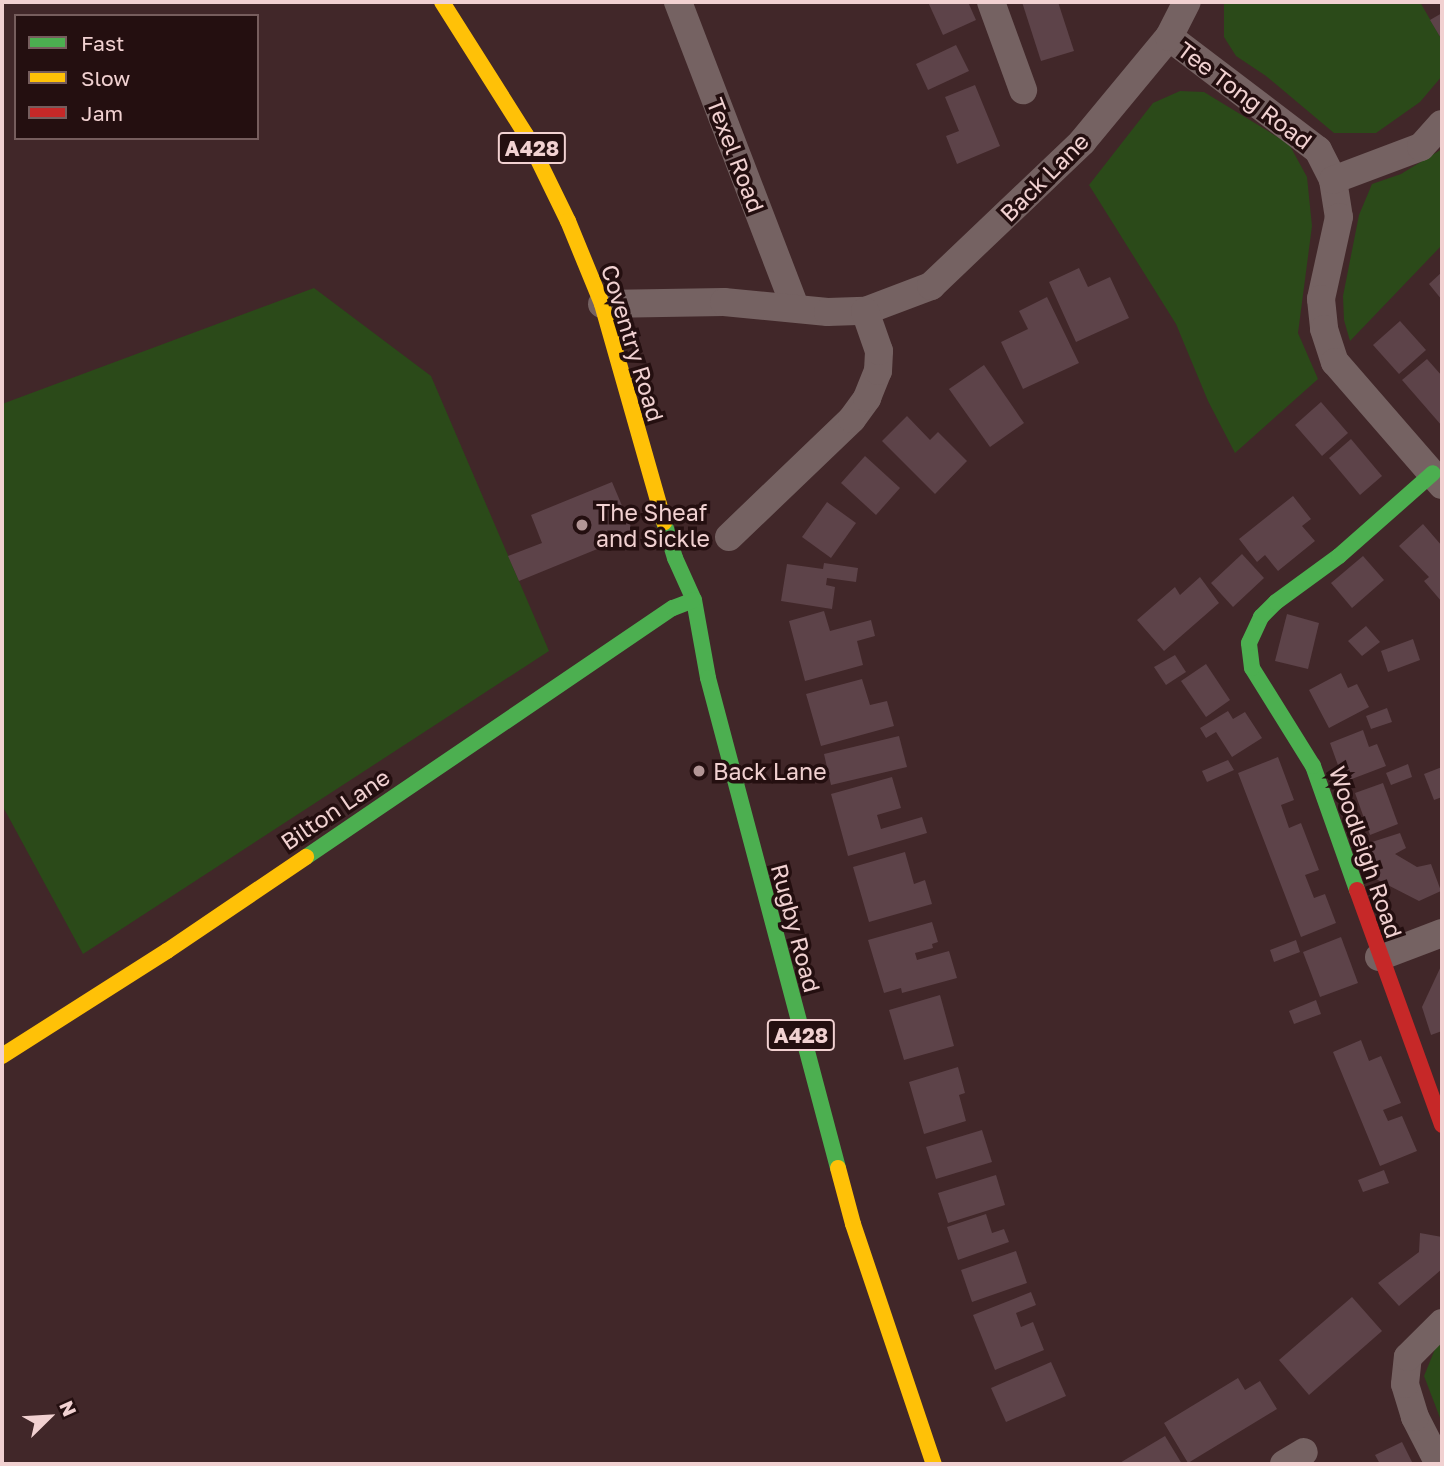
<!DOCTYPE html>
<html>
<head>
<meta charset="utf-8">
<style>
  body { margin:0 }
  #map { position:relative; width:1444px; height:1466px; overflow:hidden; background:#412729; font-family:"Golos Text",sans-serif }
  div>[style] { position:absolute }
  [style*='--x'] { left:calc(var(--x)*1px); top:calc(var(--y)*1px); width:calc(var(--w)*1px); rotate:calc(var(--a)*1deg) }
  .green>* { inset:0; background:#2b4a19 }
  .building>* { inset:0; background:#5d4349 }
  .street>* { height:28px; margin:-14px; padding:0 14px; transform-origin:14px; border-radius:14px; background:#756262 }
  .fast>* { height:16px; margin:-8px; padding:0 8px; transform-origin:8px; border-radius:8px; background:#4caf50 }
  .slow>* { height:16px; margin:-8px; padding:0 8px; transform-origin:8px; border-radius:8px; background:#ffc107 }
  .jam>* { height:16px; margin:-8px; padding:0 8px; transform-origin:8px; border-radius:8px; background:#c62828 }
  .dots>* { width:19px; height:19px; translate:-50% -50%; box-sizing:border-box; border:4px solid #240f10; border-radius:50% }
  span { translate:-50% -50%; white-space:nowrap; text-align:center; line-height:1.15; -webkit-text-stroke:7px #240f10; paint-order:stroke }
  .shield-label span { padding:2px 5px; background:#240f10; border:2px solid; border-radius:5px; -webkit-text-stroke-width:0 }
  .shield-label { font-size:21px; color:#f1d1d1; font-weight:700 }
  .street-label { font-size:23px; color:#f1d1d1 }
  .poi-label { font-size:23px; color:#f1d1d1 }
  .left { translate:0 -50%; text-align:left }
  .frame { position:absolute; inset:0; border:4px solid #f1d1d1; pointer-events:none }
  .legend { position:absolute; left:14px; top:14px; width:245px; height:126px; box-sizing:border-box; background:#240f10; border:2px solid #765d5d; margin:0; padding:9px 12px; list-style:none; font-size:21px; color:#f1d1d1 }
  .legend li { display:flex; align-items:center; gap:14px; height:35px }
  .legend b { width:35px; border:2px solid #765d5d }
  .north { position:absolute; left:14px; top:1382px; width:70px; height:70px; -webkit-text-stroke:5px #240f10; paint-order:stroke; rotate:66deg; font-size:19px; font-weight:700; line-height:28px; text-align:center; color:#f1d1d1 }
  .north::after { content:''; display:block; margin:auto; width:24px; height:32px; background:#f1d1d1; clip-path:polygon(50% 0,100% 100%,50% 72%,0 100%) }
</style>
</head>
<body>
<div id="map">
  <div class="green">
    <i style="clip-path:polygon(1224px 2px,1420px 2px,1442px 40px,1442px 76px,1420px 102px,1376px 133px,1334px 133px,1266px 76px,1236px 56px,1224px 37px)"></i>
    <i style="clip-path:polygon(1180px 91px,1204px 92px,1289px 144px,1307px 177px,1312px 226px,1298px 333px,1318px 379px,1235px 453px,1208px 401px,1176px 324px,1089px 185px,1153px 103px)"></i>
    <i style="clip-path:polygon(1442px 149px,1442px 245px,1350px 341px,1344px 320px,1343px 296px,1359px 215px,1372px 184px,1401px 174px)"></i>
    <i style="clip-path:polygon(314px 288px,431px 376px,549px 651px,83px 954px,2px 805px,2px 404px)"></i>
    <i style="clip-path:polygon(1442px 1339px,1442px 1423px,1424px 1376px,1437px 1344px)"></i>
  </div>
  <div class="building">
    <i style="clip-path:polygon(928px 2px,968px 2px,976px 20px,943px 35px)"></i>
    <i style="clip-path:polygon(1022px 2px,1058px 2px,1074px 51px,1041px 61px)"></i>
    <i style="clip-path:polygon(1442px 13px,1442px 40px,1430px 20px)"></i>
    <i style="clip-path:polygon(956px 45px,969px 71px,928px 90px,916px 64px)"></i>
    <i style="clip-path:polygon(975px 85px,1000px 146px,957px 164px,946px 136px,959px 131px,945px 97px)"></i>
    <i style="clip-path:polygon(1079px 268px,1088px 287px,1110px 277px,1129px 318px,1076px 342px,1049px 282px)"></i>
    <i style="clip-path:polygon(1442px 272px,1442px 300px,1429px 284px)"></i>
    <i style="clip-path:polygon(1047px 297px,1079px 363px,1023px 389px,1001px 342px,1028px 329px,1019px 311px)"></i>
    <i style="clip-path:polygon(1400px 321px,1426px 350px,1399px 374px,1373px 345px)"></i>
    <i style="clip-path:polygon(1427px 359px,1442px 376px,1442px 426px,1402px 380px)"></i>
    <i style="clip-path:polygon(984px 365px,1024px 423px,990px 447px,949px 389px)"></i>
    <i style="clip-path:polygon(1321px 402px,1348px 433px,1322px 456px,1295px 425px)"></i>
    <i style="clip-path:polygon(907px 416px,930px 440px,938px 432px,967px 461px,935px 494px,882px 441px)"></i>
    <i style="clip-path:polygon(1351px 439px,1382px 476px,1360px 495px,1329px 458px)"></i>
    <i style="clip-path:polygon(865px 456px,900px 488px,876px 515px,841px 483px)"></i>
    <i style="clip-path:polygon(612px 482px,634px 534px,519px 581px,508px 556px,542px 543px,531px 515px)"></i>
    <i style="clip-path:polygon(1293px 496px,1311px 519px,1302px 526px,1315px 541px,1278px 571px,1265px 555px,1257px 562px,1239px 539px)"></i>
    <i style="clip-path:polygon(827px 502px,856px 523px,831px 558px,802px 537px)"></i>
    <i style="clip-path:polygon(1423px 524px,1442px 546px,1442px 602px,1424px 581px,1429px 577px,1399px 546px)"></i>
    <i style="clip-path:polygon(1242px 554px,1264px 578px,1233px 607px,1211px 583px)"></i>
    <i style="clip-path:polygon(1363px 556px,1384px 580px,1352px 608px,1331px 583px)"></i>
    <i style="clip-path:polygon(824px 563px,858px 568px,856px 582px,827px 578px,826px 585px,835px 587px,832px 609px,781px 601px,787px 564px,823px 569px)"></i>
    <i style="clip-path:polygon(1200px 577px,1219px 603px,1164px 651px,1137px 620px,1175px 587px,1180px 595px)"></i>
    <i style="clip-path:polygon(824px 611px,830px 631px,871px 620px,875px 636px,857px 641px,863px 665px,805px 681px,789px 621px)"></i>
    <i style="clip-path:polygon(1287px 614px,1319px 623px,1308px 669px,1275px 661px)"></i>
    <i style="clip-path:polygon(1366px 626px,1380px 642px,1362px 656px,1348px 641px)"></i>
    <i style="clip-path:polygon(1413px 639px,1420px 660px,1388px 672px,1381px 651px)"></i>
    <i style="clip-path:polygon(1175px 655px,1186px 672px,1166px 685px,1154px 667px)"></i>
    <i style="clip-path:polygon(1206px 664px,1230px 700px,1206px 717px,1181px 681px)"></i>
    <i style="clip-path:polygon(1341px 673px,1348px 688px,1357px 684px,1369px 707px,1329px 728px,1309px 690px)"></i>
    <i style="clip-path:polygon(862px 679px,870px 705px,887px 701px,894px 726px,821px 746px,806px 694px)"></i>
    <i style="clip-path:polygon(1387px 708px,1392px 722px,1371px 729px,1366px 716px)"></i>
    <i style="clip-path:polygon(1228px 711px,1233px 719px,1245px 712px,1262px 738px,1232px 757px,1216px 732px,1206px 738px,1200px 728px)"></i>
    <i style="clip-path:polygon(1363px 730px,1369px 747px,1377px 744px,1386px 766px,1344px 782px,1330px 743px)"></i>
    <i style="clip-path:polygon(899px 736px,907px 767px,831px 785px,824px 754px)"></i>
    <i style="clip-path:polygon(1278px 757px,1294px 800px,1281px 805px,1289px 828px,1301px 823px,1319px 870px,1305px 875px,1314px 898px,1325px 894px,1336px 923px,1301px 937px,1238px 773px)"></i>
    <i style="clip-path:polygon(1228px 760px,1234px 770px,1207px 782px,1202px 771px)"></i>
    <i style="clip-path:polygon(1408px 764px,1412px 777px,1391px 785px,1386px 773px)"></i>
    <i style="clip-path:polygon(1442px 767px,1442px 797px,1434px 800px,1424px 774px)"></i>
    <i style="clip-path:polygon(892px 777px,901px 808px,877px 815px,881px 829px,922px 817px,927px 833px,848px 856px,831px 794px)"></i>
    <i style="clip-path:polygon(1383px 783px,1398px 824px,1370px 835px,1355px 793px)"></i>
    <i style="clip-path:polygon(1400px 833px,1406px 848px,1395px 854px,1417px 867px,1431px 864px,1441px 891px,1419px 901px,1374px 878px,1365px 853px,1375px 850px,1372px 842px)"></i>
    <i style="clip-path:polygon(905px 852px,914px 884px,925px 880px,932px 904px,869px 922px,853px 867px)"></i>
    <i style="clip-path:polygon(932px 922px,938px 942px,932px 944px,933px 948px,915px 953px,917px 960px,949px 951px,957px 978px,902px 993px,901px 988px,884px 993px,868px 940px)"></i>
    <i style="clip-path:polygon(1341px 937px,1358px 983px,1320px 997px,1303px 952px)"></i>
    <i style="clip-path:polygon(1296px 940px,1300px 952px,1274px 962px,1270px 950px)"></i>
    <i style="clip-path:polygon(1442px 964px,1442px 1031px,1431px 1035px,1422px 1007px)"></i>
    <i style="clip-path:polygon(940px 995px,954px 1046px,904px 1060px,889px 1010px)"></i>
    <i style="clip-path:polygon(1316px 1000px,1321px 1014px,1294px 1024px,1289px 1011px)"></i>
    <i style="clip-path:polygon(1361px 1040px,1369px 1061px,1381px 1056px,1401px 1103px,1383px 1110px,1388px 1121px,1402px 1116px,1417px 1151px,1380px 1166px,1333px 1052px)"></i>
    <i style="clip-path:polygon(958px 1067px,965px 1093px,959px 1095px,966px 1121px,924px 1134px,909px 1082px)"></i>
    <i style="clip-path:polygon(982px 1130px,992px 1162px,936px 1179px,926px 1147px)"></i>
    <i style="clip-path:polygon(1384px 1170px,1389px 1183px,1363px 1192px,1358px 1180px)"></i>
    <i style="clip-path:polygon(996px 1175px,1005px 1205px,948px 1223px,938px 1193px)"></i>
    <i style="clip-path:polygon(986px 1214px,992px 1233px,1004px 1229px,1009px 1242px,958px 1260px,947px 1227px)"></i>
    <i style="clip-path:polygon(1420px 1233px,1442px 1237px,1442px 1269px,1399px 1306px,1378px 1283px,1419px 1252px)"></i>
    <i style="clip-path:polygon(1016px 1251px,1027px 1283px,972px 1302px,961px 1270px)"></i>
    <i style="clip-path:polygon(1031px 1292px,1036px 1305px,1016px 1313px,1021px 1327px,1033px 1322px,1044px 1350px,995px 1370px,973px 1315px)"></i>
    <i style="clip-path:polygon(1352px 1297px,1382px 1331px,1309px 1395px,1279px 1360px)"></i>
    <i style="clip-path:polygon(1051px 1362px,1066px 1396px,1006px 1422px,991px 1388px)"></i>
    <i style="clip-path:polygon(1238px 1378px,1245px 1390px,1260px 1381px,1277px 1409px,1188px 1463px,1164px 1423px)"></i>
    <i style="clip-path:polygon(1165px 1436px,1182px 1464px,1118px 1464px)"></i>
    <i style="clip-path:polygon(1402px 1442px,1413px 1464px,1380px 1464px,1375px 1455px)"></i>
  </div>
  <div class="street">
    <i style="--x:678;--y:2;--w:327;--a:69"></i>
    <i style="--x:991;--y:2;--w:94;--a:70"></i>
    <i style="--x:1169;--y:37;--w:187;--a:37.2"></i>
    <i style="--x:1318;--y:150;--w:34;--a:63"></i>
    <i style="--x:1333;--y:180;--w:37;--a:81"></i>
    <i style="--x:1339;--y:217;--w:84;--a:102.4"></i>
    <i style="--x:1321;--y:299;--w:30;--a:84"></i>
    <i style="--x:1324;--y:329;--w:35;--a:72"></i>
    <i style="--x:1335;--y:362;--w:163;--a:49"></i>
    <i style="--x:1333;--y:180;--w:94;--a:-20.6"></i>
    <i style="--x:1421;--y:147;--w:31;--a:-48"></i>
    <i style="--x:602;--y:304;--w:122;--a:-0.9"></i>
    <i style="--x:724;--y:302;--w:104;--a:5.5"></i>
    <i style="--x:828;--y:312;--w:37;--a:-2"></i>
    <i style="--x:865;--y:311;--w:71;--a:-20.7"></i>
    <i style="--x:931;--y:286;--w:209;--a:-43.6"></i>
    <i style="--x:1082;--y:142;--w:136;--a:-50.4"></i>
    <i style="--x:1169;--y:37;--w:39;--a:-63"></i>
    <i style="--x:729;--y:537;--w:170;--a:-43.8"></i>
    <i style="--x:852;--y:419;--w:26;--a:-54"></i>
    <i style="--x:867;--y:398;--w:29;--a:-68"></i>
    <i style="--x:878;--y:371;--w:20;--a:-87"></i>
    <i style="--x:879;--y:351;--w:42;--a:-109.3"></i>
    <i style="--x:1379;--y:957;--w:67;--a:-20.9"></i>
    <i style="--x:1284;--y:1464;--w:23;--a:-31"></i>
    <i style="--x:1439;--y:1464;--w:53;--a:-117.1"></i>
    <i style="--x:1415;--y:1417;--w:34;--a:-107"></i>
    <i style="--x:1405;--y:1384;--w:27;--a:-84"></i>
    <i style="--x:1408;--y:1357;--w:48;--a:-45"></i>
  </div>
  <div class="fast">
    <i style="--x:664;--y:522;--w:38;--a:73"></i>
    <i style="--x:675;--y:558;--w:46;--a:65.7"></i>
    <i style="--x:694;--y:600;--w:79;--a:79.8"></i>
    <i style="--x:708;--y:678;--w:507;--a:75.14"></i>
    <i style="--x:306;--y:857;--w:443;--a:-34.2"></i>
    <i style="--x:673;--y:608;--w:22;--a:-21"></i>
    <i style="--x:1357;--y:890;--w:132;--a:-109.5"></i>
    <i style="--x:1313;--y:766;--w:115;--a:-121.9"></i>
    <i style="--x:1252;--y:668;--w:25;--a:-97"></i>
    <i style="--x:1249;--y:643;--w:29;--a:-65"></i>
    <i style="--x:1261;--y:617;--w:21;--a:-45"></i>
    <i style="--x:1276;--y:602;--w:78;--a:-36.1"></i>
    <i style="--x:1339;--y:556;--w:125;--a:-41.4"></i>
  </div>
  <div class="slow">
    <i style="--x:442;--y:2;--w:157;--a:57.7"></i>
    <i style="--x:526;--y:135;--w:96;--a:64"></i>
    <i style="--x:568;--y:221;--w:90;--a:67.7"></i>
    <i style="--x:602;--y:304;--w:227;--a:74.1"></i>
    <i style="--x:2;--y:1056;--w:196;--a:-32.5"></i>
    <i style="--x:167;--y:951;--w:168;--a:-34.1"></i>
    <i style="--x:838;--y:1168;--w:58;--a:75"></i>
    <i style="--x:853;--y:1224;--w:253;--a:71.4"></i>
  </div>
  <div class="jam">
    <i style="--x:1357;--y:890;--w:250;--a:70.1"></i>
  </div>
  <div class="dots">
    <i style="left:582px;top:525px;background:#b39696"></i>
    <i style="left:699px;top:771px;background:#b39696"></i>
  </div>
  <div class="shield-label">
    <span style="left:532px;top:148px">A428</span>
    <span style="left:801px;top:1035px">A428</span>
  </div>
  <div class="street-label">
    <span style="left:1245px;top:95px;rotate:37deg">Tee Tong Road</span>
    <span style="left:736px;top:155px;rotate:69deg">Texel Road</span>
    <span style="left:1044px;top:177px;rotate:-45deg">Back Lane</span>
    <span style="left:633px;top:343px;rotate:73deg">Coventry Road</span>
    <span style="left:335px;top:809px;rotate:-34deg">Bilton Lane</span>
    <span style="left:1366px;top:852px;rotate:71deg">Woodleigh Road</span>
    <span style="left:796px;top:928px;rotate:75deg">Rugby Road</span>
  </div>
  <div class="poi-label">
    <span class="left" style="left:596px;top:525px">The Sheaf<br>and Sickle</span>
    <span class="left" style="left:713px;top:771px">Back Lane</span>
  </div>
  <div class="frame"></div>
  <ul class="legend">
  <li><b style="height:9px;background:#4caf50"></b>Fast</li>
  <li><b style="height:9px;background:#ffc107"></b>Slow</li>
  <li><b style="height:9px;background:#c62828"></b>Jam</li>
  </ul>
  <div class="north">N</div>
</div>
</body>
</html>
